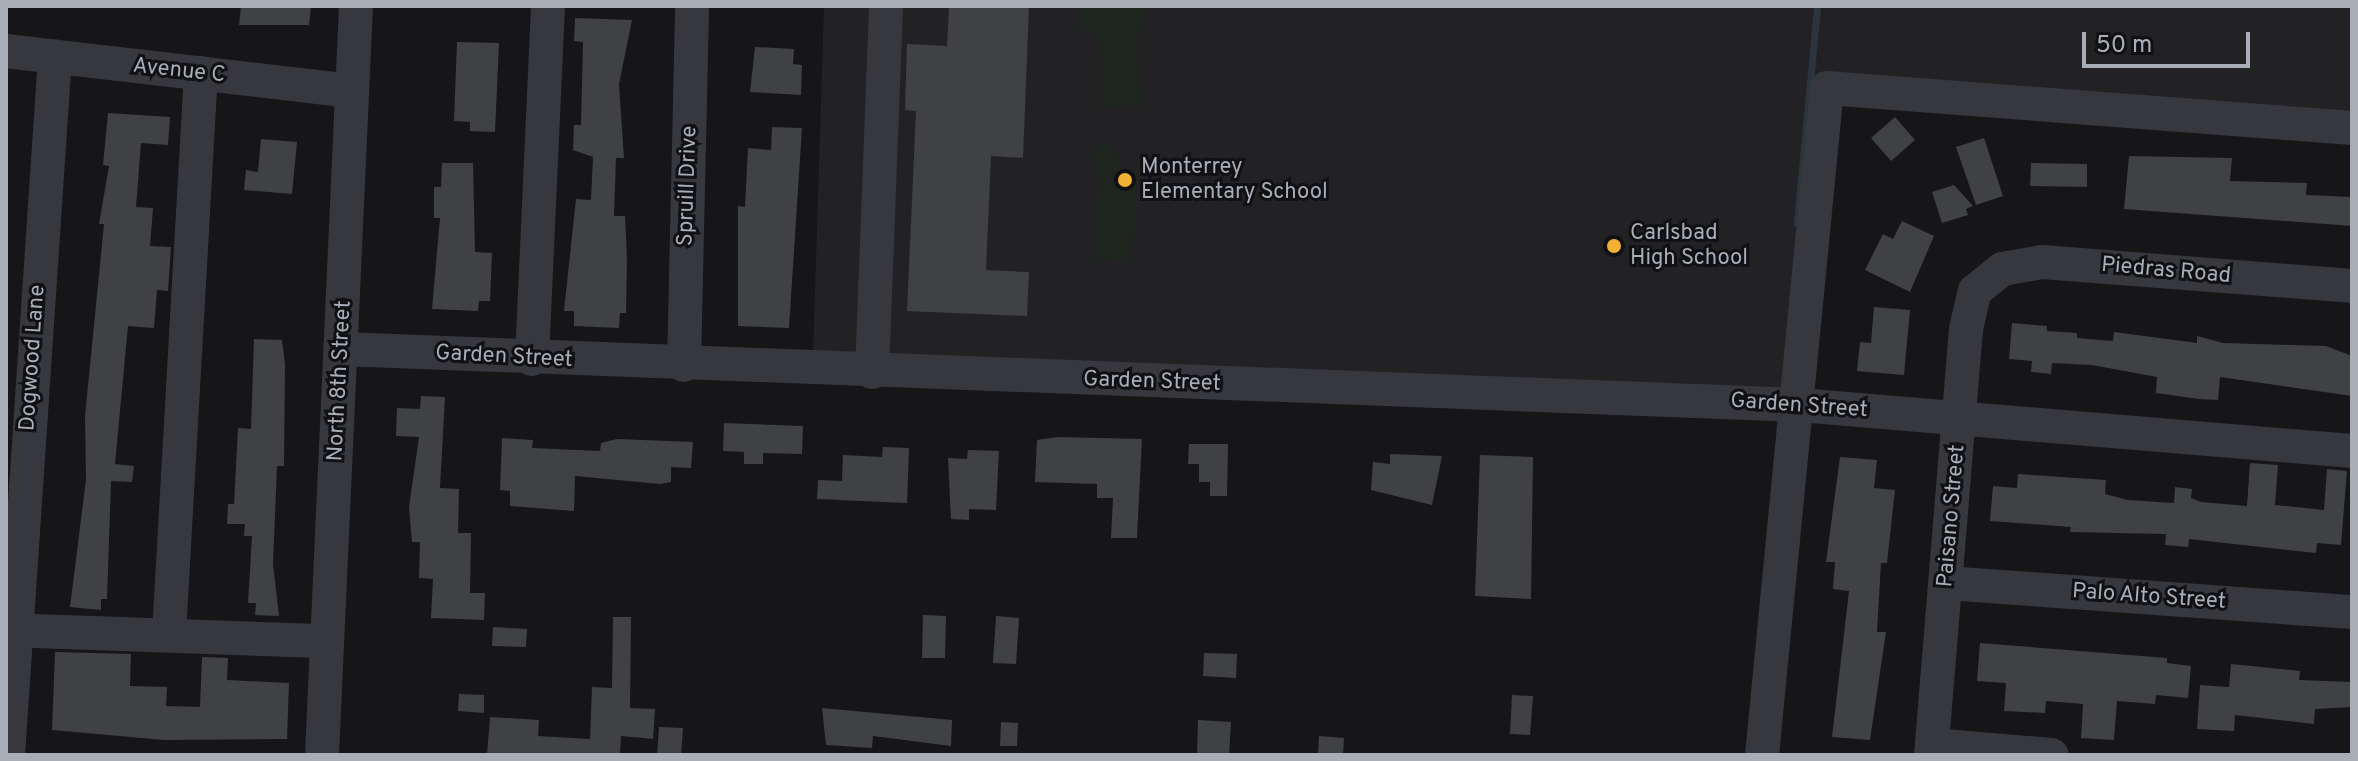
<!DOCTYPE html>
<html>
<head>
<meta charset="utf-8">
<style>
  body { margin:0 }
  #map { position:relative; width:2358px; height:761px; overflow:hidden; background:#161618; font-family:Overpass,sans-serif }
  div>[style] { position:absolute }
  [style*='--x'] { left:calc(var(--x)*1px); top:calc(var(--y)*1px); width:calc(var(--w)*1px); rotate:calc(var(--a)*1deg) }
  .built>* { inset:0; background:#222225 }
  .green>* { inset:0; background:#1e261f }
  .stream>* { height:7px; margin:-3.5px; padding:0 3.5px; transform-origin:3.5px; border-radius:3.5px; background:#2c353c }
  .building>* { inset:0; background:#404145 }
  .minor>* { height:34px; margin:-17px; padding:0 17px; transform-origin:17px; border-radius:17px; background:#37383d }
  .dots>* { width:22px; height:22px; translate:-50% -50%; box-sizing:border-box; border:4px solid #111113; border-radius:50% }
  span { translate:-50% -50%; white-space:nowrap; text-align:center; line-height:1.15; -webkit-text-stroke:6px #111113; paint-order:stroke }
  .street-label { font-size:22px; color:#a8adb8 }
  .poi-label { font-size:22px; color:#a8adb8 }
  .left { translate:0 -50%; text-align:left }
  .frame { position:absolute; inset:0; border:8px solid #a8adb8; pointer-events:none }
  .scale { position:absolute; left:2082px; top:32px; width:168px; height:36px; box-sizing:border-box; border:4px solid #a8adb8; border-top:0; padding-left:10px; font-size:24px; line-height:28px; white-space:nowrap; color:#a8adb8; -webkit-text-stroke:6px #111113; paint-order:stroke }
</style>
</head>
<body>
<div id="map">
  <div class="built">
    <i style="clip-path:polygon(824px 6px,2352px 6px,2352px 117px,1817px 75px,1790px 391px,813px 353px)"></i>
  </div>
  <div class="green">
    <i style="clip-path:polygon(1079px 6px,1149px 6px,1137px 36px,1141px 105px,1102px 107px,1100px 42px,1096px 33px,1078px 27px)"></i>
    <i style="clip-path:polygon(1106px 143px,1119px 159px,1118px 172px,1137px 174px,1131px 263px,1094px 260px,1100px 182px,1090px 154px)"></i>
  </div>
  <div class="stream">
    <i style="--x:1797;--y:223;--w:218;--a:-84.7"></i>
  </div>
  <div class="building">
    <i style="clip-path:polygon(241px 6px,311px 6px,309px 25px,239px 25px)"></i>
    <i style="clip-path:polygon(949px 6px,1029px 6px,1023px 158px,991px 156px,986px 270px,1029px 272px,1027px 316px,907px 311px,916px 111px,905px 110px,907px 44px,947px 46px)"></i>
    <i style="clip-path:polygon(575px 18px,632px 20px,619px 84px,624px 158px,616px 158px,614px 216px,625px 216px,627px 260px,626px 313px,620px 313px,619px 328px,574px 326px,574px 311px,564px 311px,576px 199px,591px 200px,593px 157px,573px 150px,574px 125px,581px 125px,583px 42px,574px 41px)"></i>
    <i style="clip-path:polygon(457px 42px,499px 43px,495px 132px,470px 131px,470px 122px,454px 121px)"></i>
    <i style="clip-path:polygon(755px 47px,794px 49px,793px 64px,802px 65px,801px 95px,750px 92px)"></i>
    <i style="clip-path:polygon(108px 113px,170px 117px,168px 145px,141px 143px,136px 207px,153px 208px,150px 246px,171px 247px,168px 291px,157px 290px,154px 328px,128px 326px,115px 464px,134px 466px,132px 482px,111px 481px,107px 599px,101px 599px,101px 610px,70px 607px,86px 479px,85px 416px,104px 224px,99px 224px,109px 166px,103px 165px)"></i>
    <i style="clip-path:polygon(1895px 117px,1915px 140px,1891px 161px,1871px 138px)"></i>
    <i style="clip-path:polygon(772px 127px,802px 128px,789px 328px,738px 326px,738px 206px,745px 207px,748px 148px,771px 150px)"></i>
    <i style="clip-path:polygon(1984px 138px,2003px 196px,1976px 205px,1956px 147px)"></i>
    <i style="clip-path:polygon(261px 139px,297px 142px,292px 194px,244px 190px,246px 170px,258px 172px)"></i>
    <i style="clip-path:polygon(2129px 156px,2232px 158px,2230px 181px,2307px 183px,2306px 195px,2352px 197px,2352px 226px,2124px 209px)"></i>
    <i style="clip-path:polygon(442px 163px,473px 163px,475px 252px,492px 253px,490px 301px,479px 301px,478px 311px,432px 309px,440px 218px,434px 218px,434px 187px,441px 187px)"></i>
    <i style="clip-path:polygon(2031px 163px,2087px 164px,2087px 187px,2030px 186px)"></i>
    <i style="clip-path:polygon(1954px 185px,1973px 206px,1966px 209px,1968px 215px,1942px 223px,1932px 192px)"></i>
    <i style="clip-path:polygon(1902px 221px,1934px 236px,1910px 292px,1865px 270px,1883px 234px,1893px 239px)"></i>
    <i style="clip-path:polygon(1874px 307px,1910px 310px,1904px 375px,1857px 371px,1860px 342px,1871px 343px)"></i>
    <i style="clip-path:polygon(2012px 323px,2047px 326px,2047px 331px,2077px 333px,2077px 338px,2113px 341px,2114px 332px,2197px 343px,2197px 336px,2223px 343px,2326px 346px,2352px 356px,2352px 396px,2220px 377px,2218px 400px,2199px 399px,2156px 393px,2157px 377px,2092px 365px,2052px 363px,2051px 374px,2031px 372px,2032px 361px,2009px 359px)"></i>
    <i style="clip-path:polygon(254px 339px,282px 340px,285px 364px,284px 466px,277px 466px,273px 564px,279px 616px,255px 615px,256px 603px,248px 603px,252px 536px,244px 536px,245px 524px,227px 524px,228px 504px,234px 504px,238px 428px,251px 429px)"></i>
    <i style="clip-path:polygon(421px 396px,445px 397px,440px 488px,459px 489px,458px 533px,471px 533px,470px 593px,485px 593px,484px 620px,431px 618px,433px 579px,419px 578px,420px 542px,412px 542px,409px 507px,419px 437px,396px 436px,397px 408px,420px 409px)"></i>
    <i style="clip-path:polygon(724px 423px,803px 426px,802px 454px,763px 453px,763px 464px,744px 464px,744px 452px,723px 451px)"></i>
    <i style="clip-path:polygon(1058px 437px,1142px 439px,1137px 538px,1111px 538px,1113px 498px,1097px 498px,1097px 484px,1035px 482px,1037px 440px)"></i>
    <i style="clip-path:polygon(502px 438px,533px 440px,532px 448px,600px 451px,601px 443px,617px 439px,693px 442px,691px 468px,671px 467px,671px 482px,660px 484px,575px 476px,574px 511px,510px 506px,510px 491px,500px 490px)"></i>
    <i style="clip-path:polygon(1189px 444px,1228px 444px,1227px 496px,1210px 496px,1210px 482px,1199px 482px,1199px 464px,1188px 464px)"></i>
    <i style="clip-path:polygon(883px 447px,909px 448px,907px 503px,817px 499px,818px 480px,842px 481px,843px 455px,882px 457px)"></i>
    <i style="clip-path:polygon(968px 450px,999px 451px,996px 510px,969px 509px,969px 520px,951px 519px,948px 458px,967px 459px)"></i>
    <i style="clip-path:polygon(1390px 454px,1442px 456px,1432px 505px,1371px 490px,1373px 462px,1390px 464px)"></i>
    <i style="clip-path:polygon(1480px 455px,1533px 457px,1531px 599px,1475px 596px)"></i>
    <i style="clip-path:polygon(1840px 457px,1877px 460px,1874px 488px,1895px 490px,1887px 563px,1881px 563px,1877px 632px,1886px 632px,1870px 740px,1832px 737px,1849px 591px,1833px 589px,1835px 562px,1826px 562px)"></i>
    <i style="clip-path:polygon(2250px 463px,2278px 465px,2275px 505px,2324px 510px,2327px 469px,2347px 471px,2341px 545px,2317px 543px,2316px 553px,2198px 540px,2189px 539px,2188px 547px,2165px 545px,2166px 534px,2070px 532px,2071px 527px,1990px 521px,1993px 486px,2017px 488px,2018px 474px,2106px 480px,2105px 494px,2128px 500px,2174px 503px,2175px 487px,2192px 489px,2191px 498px,2201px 502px,2247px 506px)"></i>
    <i style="clip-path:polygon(923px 615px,946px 616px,945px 658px,922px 658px)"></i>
    <i style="clip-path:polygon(996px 616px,1019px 618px,1016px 664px,993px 663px)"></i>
    <i style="clip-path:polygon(613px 617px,631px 617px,630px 708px,655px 709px,653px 739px,621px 736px,620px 755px,487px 755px,490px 717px,539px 720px,538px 736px,590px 739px,592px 687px,612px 688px)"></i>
    <i style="clip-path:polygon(493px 627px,527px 629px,526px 647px,492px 646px)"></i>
    <i style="clip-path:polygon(1980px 643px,2167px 658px,2167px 663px,2191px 666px,2188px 698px,2156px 695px,2155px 704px,2117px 701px,2114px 740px,2081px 738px,2083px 704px,2046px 701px,2045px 713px,2004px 711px,2006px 683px,1977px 681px)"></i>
    <i style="clip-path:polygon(55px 652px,131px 654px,130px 686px,167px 687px,166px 706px,200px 707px,202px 657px,228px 658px,227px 680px,289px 683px,287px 739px,164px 740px,52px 730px)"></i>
    <i style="clip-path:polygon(1204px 653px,1237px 654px,1236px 678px,1203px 676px)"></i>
    <i style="clip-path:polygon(2231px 664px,2300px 671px,2299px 680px,2352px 682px,2352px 707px,2315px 709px,2314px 724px,2235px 715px,2234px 731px,2197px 729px,2200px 685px,2229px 687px)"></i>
    <i style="clip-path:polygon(459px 694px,484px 695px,484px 713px,458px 711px)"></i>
    <i style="clip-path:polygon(1512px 695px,1533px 696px,1530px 735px,1510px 734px)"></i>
    <i style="clip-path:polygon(822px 708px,952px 720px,951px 746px,873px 736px,872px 748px,826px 745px)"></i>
    <i style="clip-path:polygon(1198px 720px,1231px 722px,1229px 755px,1197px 755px)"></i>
    <i style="clip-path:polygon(1001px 722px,1018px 723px,1017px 746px,1000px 746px)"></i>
    <i style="clip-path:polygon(659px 727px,683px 728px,681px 755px,657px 755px)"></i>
    <i style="clip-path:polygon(1319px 736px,1344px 738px,1343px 755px,1318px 755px)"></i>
  </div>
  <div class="minor">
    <i style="--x:6;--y:51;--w:348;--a:6.6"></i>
    <i style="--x:343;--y:349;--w:1457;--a:2.2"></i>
    <i style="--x:1799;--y:405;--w:555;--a:4.76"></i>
    <i style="--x:532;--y:359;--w:353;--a:-87.4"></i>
    <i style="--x:684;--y:365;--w:359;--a:-88.7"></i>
    <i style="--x:872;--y:372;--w:366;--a:-87.8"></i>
    <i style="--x:1946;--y:583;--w:407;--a:4.1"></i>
    <i style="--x:6;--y:630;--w:320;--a:2"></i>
    <i style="--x:169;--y:634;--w:562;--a:-86.74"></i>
    <i style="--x:1932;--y:745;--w:120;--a:4.8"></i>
    <i style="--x:8;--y:755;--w:700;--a:-86.15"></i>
    <i style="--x:322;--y:755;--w:750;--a:-87.4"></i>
    <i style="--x:1762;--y:755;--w:670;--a:-84.43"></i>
    <i style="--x:1827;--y:88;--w:527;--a:4.36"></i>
    <i style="--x:1931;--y:755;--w:427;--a:-85.3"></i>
    <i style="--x:1966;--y:329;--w:39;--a:-77"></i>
    <i style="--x:1975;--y:291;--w:35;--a:-39"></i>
    <i style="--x:2002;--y:269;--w:41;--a:-9.9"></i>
    <i style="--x:2042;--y:262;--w:311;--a:4.4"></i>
  </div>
  <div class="dots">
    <i style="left:1125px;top:180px;background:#f2b134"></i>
    <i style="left:1614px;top:246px;background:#f2b134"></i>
  </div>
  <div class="street-label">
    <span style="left:179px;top:71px;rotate:6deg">Avenue C</span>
    <span style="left:688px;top:186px;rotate:-88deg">Spruill Drive</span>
    <span style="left:2166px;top:271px;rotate:5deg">Piedras Road</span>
    <span style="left:504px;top:357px;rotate:3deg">Garden Street</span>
    <span style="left:33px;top:358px;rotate:-86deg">Dogwood Lane</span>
    <span style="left:340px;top:381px;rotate:-87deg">North 8th Street</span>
    <span style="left:1152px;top:382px;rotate:2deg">Garden Street</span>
    <span style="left:1799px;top:406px;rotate:4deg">Garden Street</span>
    <span style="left:1952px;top:516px;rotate:-85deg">Paisano Street</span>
    <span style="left:2149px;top:597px;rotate:4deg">Palo Alto Street</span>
  </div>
  <div class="poi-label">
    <span class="left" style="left:1141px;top:180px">Monterrey<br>Elementary School</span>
    <span class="left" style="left:1630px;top:246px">Carlsbad<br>High School</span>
  </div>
  <div class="frame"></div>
  <div class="scale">50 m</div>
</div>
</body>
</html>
